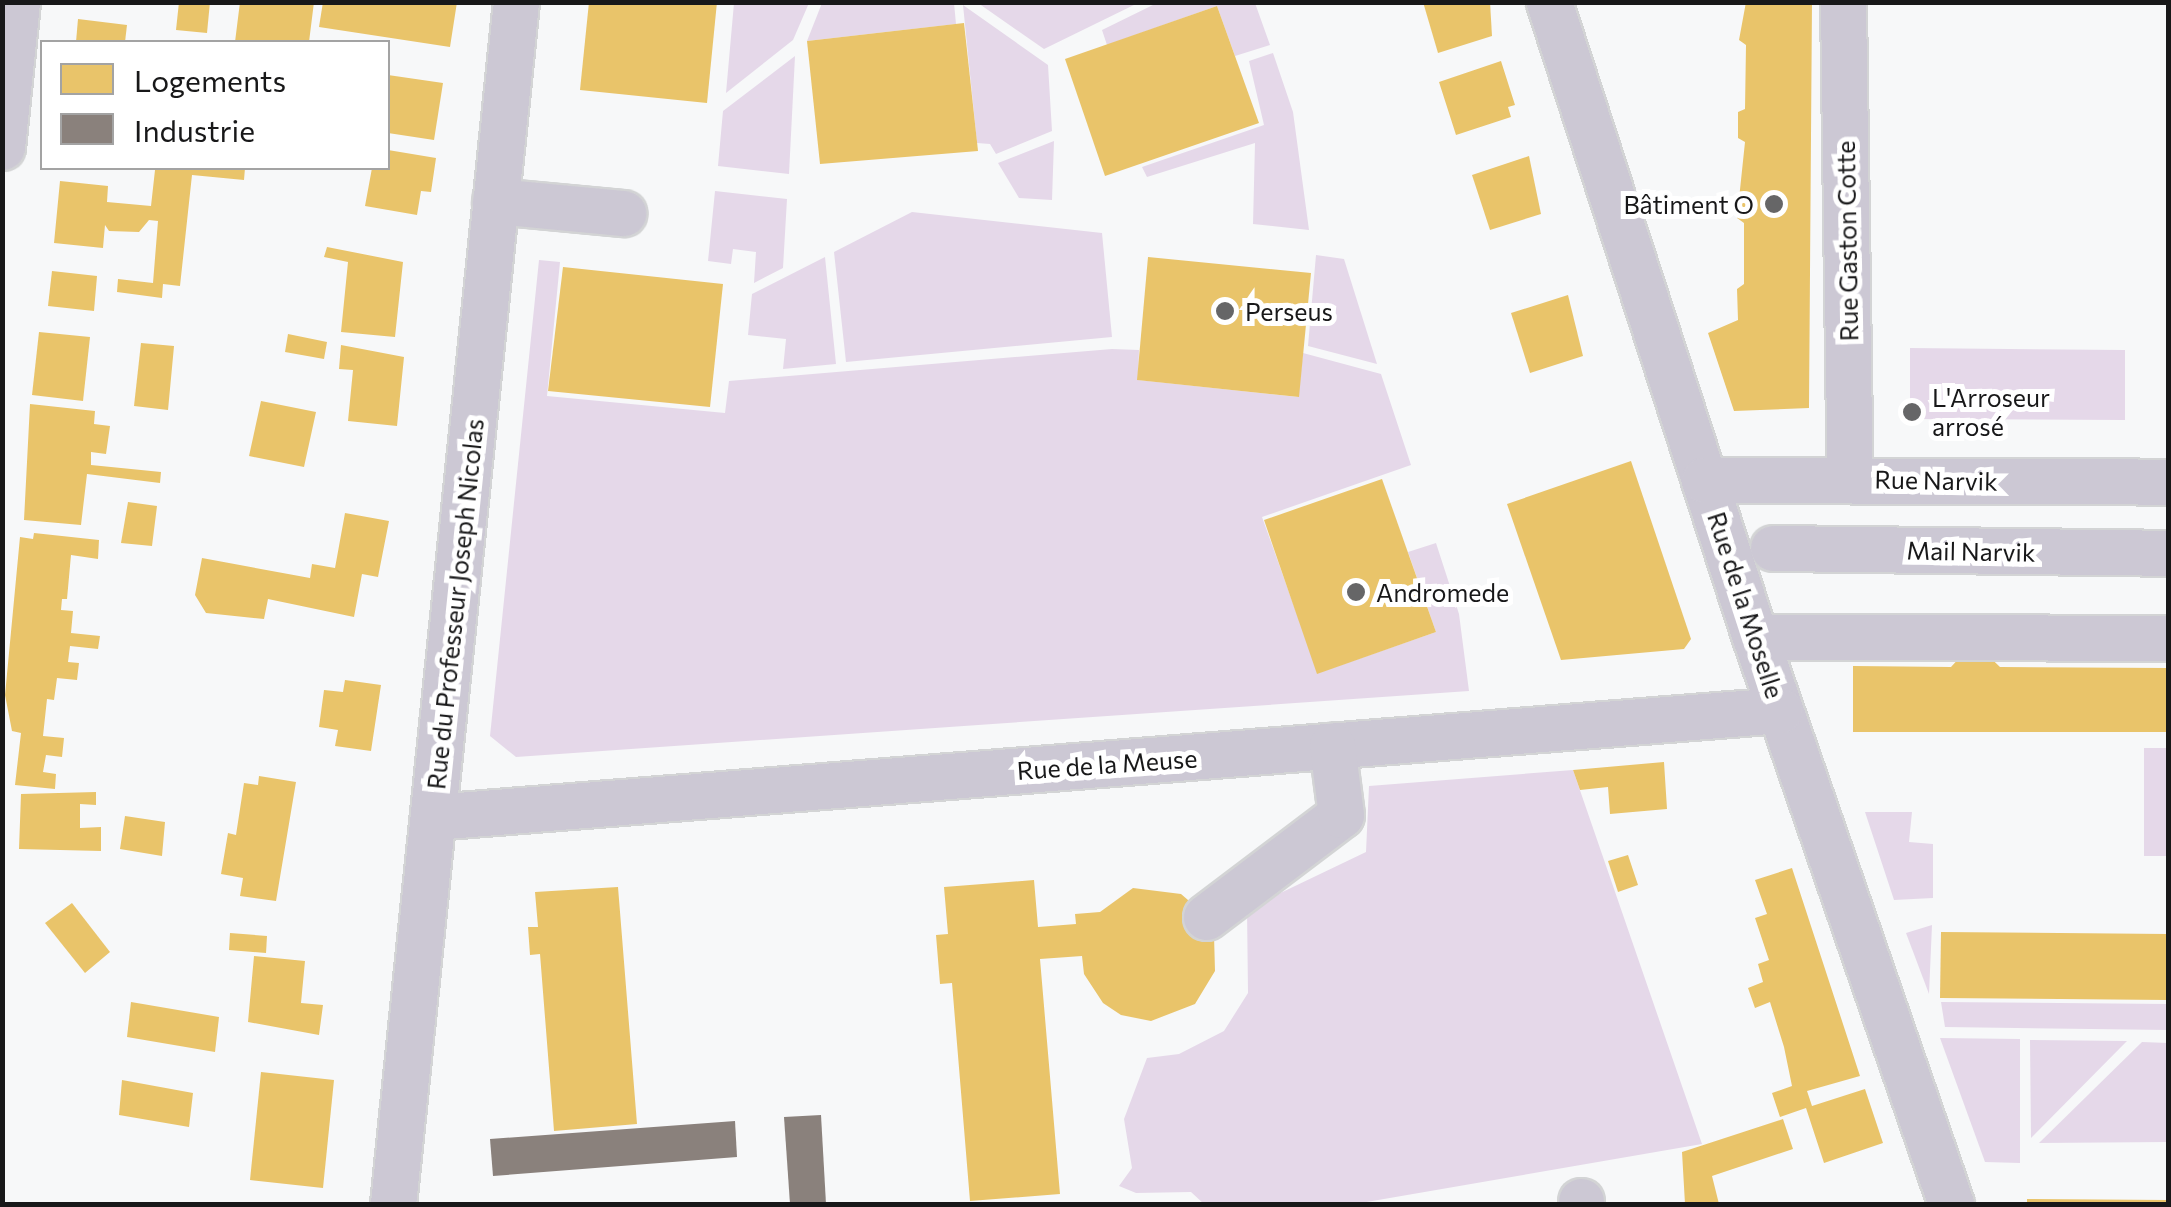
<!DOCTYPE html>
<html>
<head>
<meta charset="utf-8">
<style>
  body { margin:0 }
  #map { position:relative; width:2171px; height:1207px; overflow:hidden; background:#f7f8f9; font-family:Commissioner,sans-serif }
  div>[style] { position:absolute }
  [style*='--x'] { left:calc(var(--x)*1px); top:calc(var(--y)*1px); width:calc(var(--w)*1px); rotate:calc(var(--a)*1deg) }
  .green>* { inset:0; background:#e5d8e9 }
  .homes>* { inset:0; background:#e9c46a }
  .industry>* { inset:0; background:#8a817c }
  .roads { filter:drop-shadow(2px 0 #d3d4d5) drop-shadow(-2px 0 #d3d4d5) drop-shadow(0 2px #d3d4d5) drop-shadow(0 -2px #d3d4d5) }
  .minor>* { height:45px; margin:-22.5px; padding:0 22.5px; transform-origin:22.5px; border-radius:22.5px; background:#ccc8d4 }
  .dots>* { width:28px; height:28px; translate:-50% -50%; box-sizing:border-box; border:5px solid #fff; border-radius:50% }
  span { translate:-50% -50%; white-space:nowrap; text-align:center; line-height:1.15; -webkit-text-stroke:10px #fff; paint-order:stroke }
  .poi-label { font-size:25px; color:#181819 }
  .right { translate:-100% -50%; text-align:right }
  .left { translate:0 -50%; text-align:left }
  .street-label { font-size:25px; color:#181819 }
  .frame { position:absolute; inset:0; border:5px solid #181819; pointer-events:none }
  .legend { position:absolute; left:40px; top:40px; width:350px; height:130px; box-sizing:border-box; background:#fff; border:2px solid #a3a3a3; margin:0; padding:12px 18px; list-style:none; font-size:30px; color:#181819 }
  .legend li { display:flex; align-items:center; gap:20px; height:50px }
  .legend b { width:50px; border:2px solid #a3a3a3 }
</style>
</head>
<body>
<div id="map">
  <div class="green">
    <i style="clip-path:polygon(734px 3px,809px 3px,793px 40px,726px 93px)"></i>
    <i style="clip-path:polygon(822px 3px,954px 3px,956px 24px,807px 41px)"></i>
    <i style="clip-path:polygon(978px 3px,1138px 3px,1044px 49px)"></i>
    <i style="clip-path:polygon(1157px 3px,1255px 3px,1270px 45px,1235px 56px,1217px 6px,1107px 45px,1102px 30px)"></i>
    <i style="clip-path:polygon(963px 5px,1048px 65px,1052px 131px,996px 154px,990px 144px,977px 143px)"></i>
    <i style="clip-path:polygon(1273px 53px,1293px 112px,1309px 230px,1253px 224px,1255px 143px,1147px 177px,1142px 167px,1264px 125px,1249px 61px)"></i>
    <i style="clip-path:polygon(795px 56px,789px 174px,718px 166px,723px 111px)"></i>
    <i style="clip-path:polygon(1054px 141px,1052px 200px,1019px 198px,998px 163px)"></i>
    <i style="clip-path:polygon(715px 191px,787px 199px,783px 268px,754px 283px,756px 252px,733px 249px,731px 264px,708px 261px)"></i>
    <i style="clip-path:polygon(912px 212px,1102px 233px,1112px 337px,846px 362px,834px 252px)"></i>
    <i style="clip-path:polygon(1316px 255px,1344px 259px,1377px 364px,1308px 346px)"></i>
    <i style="clip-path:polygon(825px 257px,836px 364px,783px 369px,786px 339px,748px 335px,752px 294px)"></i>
    <i style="clip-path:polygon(539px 260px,560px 262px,547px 396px,725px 413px,729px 381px,1112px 349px,1139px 350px,1138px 380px,1298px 397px,1303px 353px,1381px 374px,1411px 465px,1262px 517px,1318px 673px,1436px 632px,1408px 552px,1436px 543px,1459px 614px,1469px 691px,516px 757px,490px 736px)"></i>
    <i style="clip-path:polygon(1910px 348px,2125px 350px,2125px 420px,1910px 419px)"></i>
    <i style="clip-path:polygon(2144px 748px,2168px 748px,2168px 856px,2144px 856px)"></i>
    <i style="clip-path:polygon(1573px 770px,1702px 1144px,1355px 1204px,1204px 1204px,1191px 1192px,1136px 1193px,1119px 1186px,1132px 1168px,1124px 1119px,1147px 1058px,1179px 1054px,1224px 1031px,1248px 993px,1247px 909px,1366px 852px,1369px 786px)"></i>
    <i style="clip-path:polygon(1865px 812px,1912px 812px,1909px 842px,1933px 844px,1933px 898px,1894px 900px)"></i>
    <i style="clip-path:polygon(1932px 925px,1929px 994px,1906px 933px)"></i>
    <i style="clip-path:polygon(1941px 1002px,2168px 1004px,2168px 1030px,1945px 1027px)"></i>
    <i style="clip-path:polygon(1940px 1038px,2020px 1039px,2020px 1163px,1985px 1162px)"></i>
    <i style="clip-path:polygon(2030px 1040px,2127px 1041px,2031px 1138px)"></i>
    <i style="clip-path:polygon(2142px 1042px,2168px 1043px,2168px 1142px,2039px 1143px)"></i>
  </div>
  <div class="homes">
    <i style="clip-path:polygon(179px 2px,210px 2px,207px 33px,176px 30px)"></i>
    <i style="clip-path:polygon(240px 2px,314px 2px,309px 42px,235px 42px)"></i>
    <i style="clip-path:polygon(323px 2px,457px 2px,450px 47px,319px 27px)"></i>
    <i style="clip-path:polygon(589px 2px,717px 2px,707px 103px,580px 90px)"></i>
    <i style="clip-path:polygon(1423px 2px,1490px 2px,1492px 36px,1438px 53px)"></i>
    <i style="clip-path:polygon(1746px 2px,1812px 2px,1809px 408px,1734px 411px,1708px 333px,1738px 320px,1737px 289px,1744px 284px,1744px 223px,1737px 218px,1745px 142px,1738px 138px,1738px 112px,1745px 109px,1746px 45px,1739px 40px)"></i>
    <i style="clip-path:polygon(1217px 6px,1259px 123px,1105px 176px,1065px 59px)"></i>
    <i style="clip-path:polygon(78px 19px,127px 25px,125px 42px,76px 42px)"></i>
    <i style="clip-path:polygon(964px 23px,978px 151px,820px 164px,807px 41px)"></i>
    <i style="clip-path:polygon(1501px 61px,1515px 105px,1508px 107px,1511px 117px,1456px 135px,1439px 82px)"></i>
    <i style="clip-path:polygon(388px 75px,443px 83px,434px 140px,388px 133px)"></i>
    <i style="clip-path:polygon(388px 150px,436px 158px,431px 192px,421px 191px,417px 215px,365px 206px,372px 168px,388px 168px)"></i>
    <i style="clip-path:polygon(1529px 156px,1541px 214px,1490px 230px,1472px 175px)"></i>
    <i style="clip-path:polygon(164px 168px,245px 168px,244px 180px,192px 175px,180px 286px,163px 284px,162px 298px,117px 292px,118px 279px,153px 283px,158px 221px,149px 220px,139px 232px,109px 231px,105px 225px,103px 248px,54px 243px,60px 181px,108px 186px,107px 202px,151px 206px,155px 170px)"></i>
    <i style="clip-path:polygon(327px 247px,403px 262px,395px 337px,341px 332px,348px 262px,324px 257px)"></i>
    <i style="clip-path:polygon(1148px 257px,1311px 273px,1299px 397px,1137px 380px)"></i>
    <i style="clip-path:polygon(563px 267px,723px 284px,710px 407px,548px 391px)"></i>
    <i style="clip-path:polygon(52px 271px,97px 276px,94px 311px,48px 306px)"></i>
    <i style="clip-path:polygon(1568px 295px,1583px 356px,1530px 373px,1511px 313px)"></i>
    <i style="clip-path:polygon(39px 332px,90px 337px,83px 401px,32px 395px)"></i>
    <i style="clip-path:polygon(288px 334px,327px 342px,324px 359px,285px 352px)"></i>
    <i style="clip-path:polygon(141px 343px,174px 346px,168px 410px,134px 406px)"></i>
    <i style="clip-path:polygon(341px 345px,404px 357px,397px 426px,348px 421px,353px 370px,339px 369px)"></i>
    <i style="clip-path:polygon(261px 401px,316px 412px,304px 467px,249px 456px)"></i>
    <i style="clip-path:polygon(30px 404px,95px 411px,94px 424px,110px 426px,106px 454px,91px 452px,91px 465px,161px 472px,160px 483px,87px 474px,81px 525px,24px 520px)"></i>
    <i style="clip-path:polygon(1631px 461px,1691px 639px,1684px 649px,1561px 660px,1507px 504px)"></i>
    <i style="clip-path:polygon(1382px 479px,1436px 632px,1317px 674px,1264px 520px)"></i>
    <i style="clip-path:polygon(128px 502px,157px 506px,152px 546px,121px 543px)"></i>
    <i style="clip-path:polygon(345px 513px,389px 521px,378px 577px,362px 574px,354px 617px,268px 599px,264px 619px,206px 613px,195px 595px,202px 558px,310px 578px,312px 564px,335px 568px)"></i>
    <i style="clip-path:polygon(34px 533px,99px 540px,98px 559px,71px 555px,67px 599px,62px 599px,61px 610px,73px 611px,71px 633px,100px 636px,98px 649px,70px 646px,68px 662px,79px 663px,77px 680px,57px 678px,54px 700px,47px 699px,43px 736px,64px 738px,62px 757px,46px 755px,43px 772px,56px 774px,55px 789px,15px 785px,21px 733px,12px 731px,5px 695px,20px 537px,33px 539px)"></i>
    <i style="clip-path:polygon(1974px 642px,2000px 667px,2168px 668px,2168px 732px,1853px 732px,1853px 666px,1951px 667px)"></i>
    <i style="clip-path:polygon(345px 680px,381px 685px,371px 751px,335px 746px,338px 730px,319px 727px,324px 690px,343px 692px)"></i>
    <i style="clip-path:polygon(1664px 762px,1667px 809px,1610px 814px,1608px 787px,1580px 790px,1573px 770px)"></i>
    <i style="clip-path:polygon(259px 776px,296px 782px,276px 901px,240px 896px,243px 878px,221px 874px,228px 833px,236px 835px,244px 783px,258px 785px)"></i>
    <i style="clip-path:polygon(96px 792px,96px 805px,80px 804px,80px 828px,101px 827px,101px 851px,19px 849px,21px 794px)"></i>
    <i style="clip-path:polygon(125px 816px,165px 822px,162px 856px,120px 849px)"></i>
    <i style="clip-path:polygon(1628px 855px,1638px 885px,1618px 892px,1608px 861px)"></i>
    <i style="clip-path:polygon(1792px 868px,1860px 1076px,1807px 1091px,1812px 1106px,1865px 1089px,1883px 1143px,1824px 1163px,1806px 1108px,1780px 1117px,1772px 1093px,1792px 1086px,1784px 1047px,1770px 1002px,1755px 1008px,1748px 988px,1763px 982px,1758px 964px,1769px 960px,1755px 918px,1767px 914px,1755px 880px)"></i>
    <i style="clip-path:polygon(1034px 880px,1038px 927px,1076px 924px,1075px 914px,1100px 912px,1133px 888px,1181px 894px,1202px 912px,1214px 935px,1215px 971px,1195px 1004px,1151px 1021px,1121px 1015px,1103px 1003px,1084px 974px,1082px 956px,1040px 959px,1060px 1194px,970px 1201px,952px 983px,940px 984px,936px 935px,948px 934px,944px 887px)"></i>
    <i style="clip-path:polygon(618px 887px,637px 1124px,554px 1131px,540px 954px,530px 955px,528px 927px,538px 927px,535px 892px)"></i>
    <i style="clip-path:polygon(72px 903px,110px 952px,85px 973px,45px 923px)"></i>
    <i style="clip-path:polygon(1941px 932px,2168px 934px,2168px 1000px,1940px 998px)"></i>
    <i style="clip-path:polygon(230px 933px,267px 936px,266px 953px,229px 950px)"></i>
    <i style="clip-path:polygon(254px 956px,305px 961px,301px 1003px,323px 1005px,319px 1035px,248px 1022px)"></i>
    <i style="clip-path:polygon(131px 1002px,219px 1017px,215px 1052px,127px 1037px)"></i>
    <i style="clip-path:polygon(261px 1072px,334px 1080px,323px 1188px,250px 1180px)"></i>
    <i style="clip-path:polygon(122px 1080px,193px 1093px,189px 1127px,119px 1115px)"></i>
    <i style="clip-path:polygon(1783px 1119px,1793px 1149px,1712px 1176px,1719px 1204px,1685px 1204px,1682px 1152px)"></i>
    <i style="clip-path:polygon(2027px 1199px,2168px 1200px,2168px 1204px,2027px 1204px)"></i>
  </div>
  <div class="industry">
    <i style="clip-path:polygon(821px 1115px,826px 1204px,790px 1204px,784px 1117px)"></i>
    <i style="clip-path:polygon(735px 1121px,737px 1157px,493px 1176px,490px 1139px)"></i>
  </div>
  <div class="roads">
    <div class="minor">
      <i style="--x:1549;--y:2;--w:668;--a:72.03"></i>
      <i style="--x:1755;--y:637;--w:600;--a:70.93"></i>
      <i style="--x:1843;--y:2;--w:477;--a:89.2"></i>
      <i style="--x:2;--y:147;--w:146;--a:-84.1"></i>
      <i style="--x:495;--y:201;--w:129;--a:5.4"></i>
      <i style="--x:1704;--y:480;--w:464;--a:0.2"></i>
      <i style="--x:1773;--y:548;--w:395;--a:0.7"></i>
      <i style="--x:1755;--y:637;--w:413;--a:0.1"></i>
      <i style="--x:433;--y:817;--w:1351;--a:-4.54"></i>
      <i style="--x:1206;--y:917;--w:169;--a:-37.1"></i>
      <i style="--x:1341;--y:815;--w:70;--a:-97.4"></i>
      <i style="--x:1581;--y:1201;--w:3;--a:90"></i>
      <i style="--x:393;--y:1204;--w:1208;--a:-84.16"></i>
    </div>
  </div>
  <div class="dots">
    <i style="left:1774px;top:204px;background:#666667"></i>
    <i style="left:1225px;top:311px;background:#666667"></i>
    <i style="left:1912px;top:412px;background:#666667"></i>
    <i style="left:1356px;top:592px;background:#666667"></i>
  </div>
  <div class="poi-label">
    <span class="right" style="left:1754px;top:204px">Bâtiment O</span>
    <span class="left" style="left:1245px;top:311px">Perseus</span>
    <span class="left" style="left:1932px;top:412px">L'Arroseur<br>arrosé</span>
    <span class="left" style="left:1376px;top:592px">Andromede</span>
  </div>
  <div class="street-label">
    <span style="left:1847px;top:241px;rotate:-91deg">Rue Gaston Cotte</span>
    <span style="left:1936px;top:480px;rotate:1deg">Rue Narvik</span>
    <span style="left:1971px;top:551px;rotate:1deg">Mail Narvik</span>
    <span style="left:455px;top:604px;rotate:-84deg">Rue du Professeur Joseph Nicolas</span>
    <span style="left:1746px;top:605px;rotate:72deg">Rue de la Moselle</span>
    <span style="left:1107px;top:764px;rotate:-4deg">Rue de la Meuse</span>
  </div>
  <div class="frame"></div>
  <ul class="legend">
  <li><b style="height:28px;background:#e9c46a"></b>Logements</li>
  <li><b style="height:28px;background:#8a817c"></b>Industrie</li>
  </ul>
</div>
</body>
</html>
